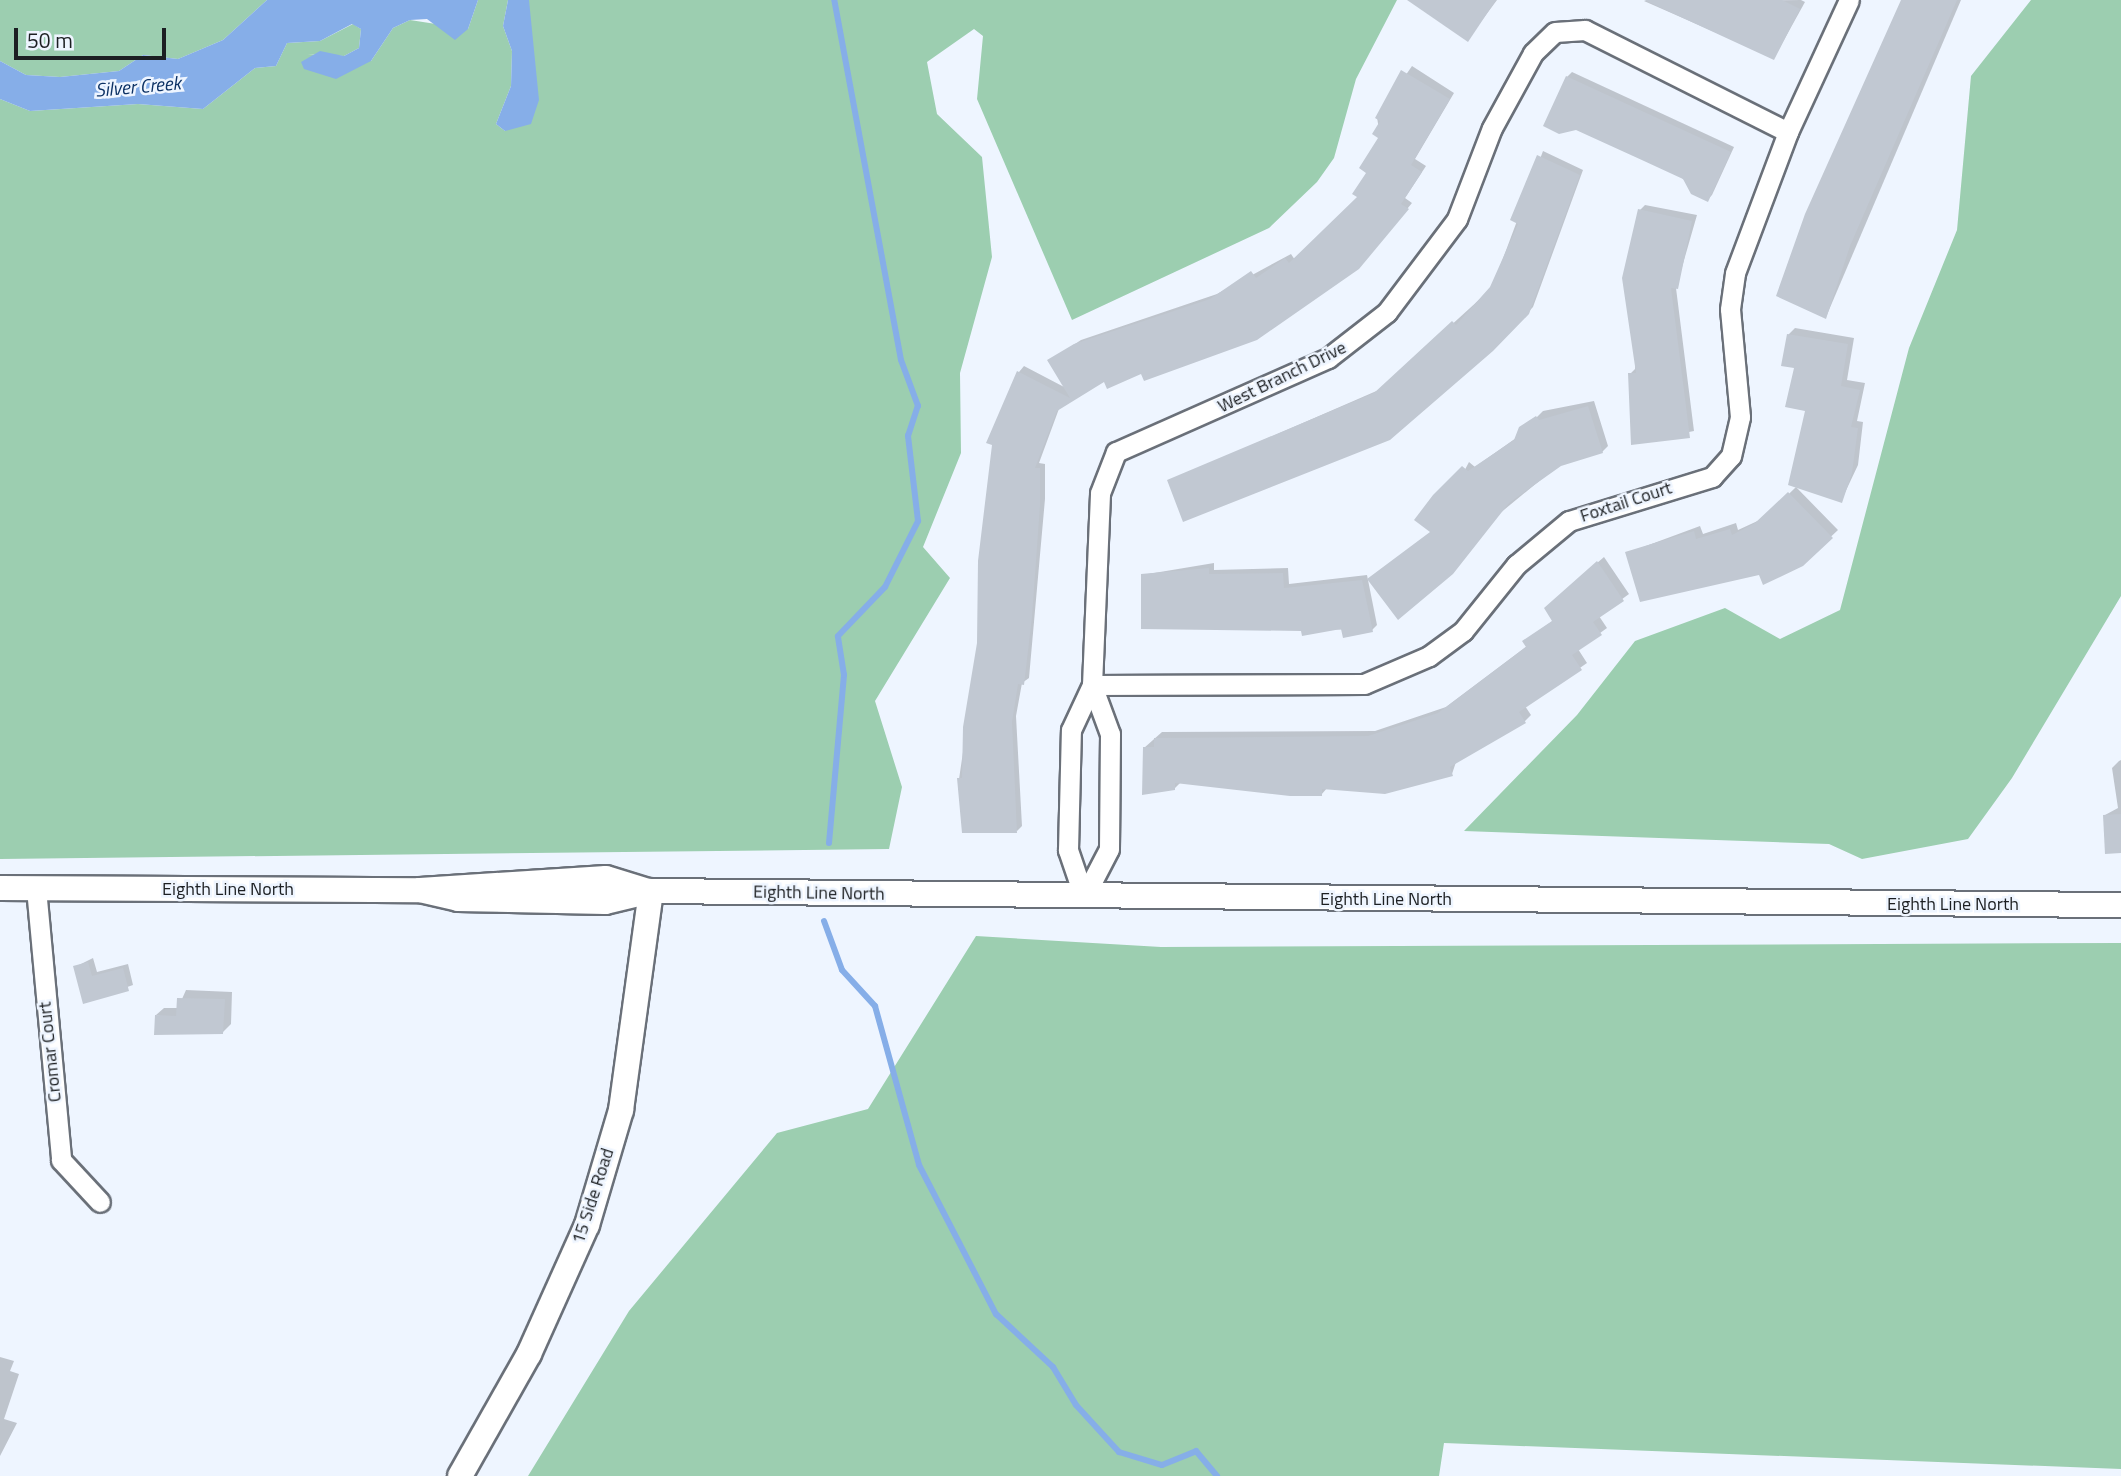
<!DOCTYPE html>
<html>
<head>
<meta charset="utf-8">
<style>
  body { margin:0 }
  #map { position:relative; width:2121px; height:1476px; overflow:hidden; background:#eef5ff; font-family:"Titillium Web",sans-serif }
  div>[style] { position:absolute }
  [style*='--x'] { left:calc(var(--x)*1px); top:calc(var(--y)*1px); width:calc(var(--w)*1px); rotate:calc(var(--a)*1deg) }
  .green>* { inset:0; background:#9cceb0 }
  .water>* { inset:0; background:#86aee8 }
  .shadow>* { inset:0; background:#0003 }
  .stream>* { height:6px; margin:-3px; padding:0 3px; transform-origin:3px; border-radius:3px; background:#86aee8 }
  .building>* { inset:0; background:#c1c8d2 }
  .roads { filter:drop-shadow(2px 0 #6a7079) drop-shadow(-2px 0 #6a7079) drop-shadow(0 2px #6a7079) drop-shadow(0 -2px #6a7079) }
  .minor>* { height:19px; margin:-9.5px; padding:0 9.5px; transform-origin:9.5px; border-radius:9.5px; background:#fff }
  .tertiary>* { height:24px; margin:-12px; padding:0 12px; transform-origin:12px; border-radius:12px; background:#fff }
  span { translate:-50% -50%; white-space:nowrap; text-align:center; line-height:1.15; -webkit-text-stroke:5px #eef5ff; paint-order:stroke }
  .street-label { font-size:18px; color:#1c1f22 }
  .water-label { font-size:19px; color:#0d3265; font-style:italic }
  .scale { position:absolute; left:14px; top:28px; width:152px; height:32px; box-sizing:border-box; border:4px solid #1c1f22; border-top:0; padding-left:9px; font-size:21px; line-height:24px; white-space:nowrap; color:#1c1f22; -webkit-text-stroke:5px #eef5ff; paint-order:stroke }
</style>
</head>
<body>
<div id="map">
  <div class="green">
    <i style="clip-path:polygon(0 0,267px 0,223px 40px,178px 59px,143px 55px,119px 71px,60px 77px,26px 75px,0 61px)"></i>
    <i style="clip-path:polygon(478px 0,508px 0,503px 26px,512px 51px,511px 86px,496px 124px,505px 131px,529px 0,1397px 0,1356px 79px,1334px 158px,1317px 182px,1269px 228px,1072px 320px,977px 99px,983px 36px,974px 29px,927px 62px,937px 114px,982px 157px,992px 257px,960px 373px,961px 453px,923px 547px,950px 578px,875px 701px,902px 787px,889px 849px,0 859px,0 99px,30px 111px,138px 104px,203px 109px,255px 68px,276px 66px,287px 43px,320px 41px,353px 24px,361px 29px,359px 48px,344px 56px,308px 54px,371px 61px,393px 28px,410px 20px,468px 29px)"></i>
    <i style="clip-path:polygon(2031px 0,2121px 0,2121px 596px,2012px 778px,1968px 839px,1862px 859px,1829px 844px,1464px 831px,1577px 715px,1635px 641px,1725px 608px,1780px 639px,1840px 610px,1909px 348px,1957px 230px,1971px 76px)"></i>
    <i style="clip-path:polygon(976px 936px,1161px 947px,2121px 943px,2121px 1469px,1444px 1443px,1439px 1476px,528px 1476px,629px 1311px,777px 1133px,868px 1109px)"></i>
  </div>
  <div class="water">
    <i style="clip-path:polygon(267px 0,478px 0,468px 29px,455px 40px,427px 19px,410px 20px,393px 28px,371px 61px,336px 79px,304px 69px,301px 62px,320px 51px,344px 56px,359px 48px,361px 29px,352px 24px,320px 41px,287px 43px,276px 66px,255px 68px,203px 109px,138px 104px,30px 111px,0 99px,0 61px,26px 75px,60px 77px,119px 71px,143px 55px,178px 59px,223px 40px)"></i>
    <i style="clip-path:polygon(508px 0,529px 0,539px 100px,531px 124px,505px 131px,496px 124px,511px 86px,512px 51px,503px 26px)"></i>
  </div>
  <div class="shadow">
    <i style="clip-path:polygon(1430px 0,1497px 0,1468px 39px)"></i>
    <i style="clip-path:polygon(1904px 0,1961px 0,1826px 317px)"></i>
    <i style="clip-path:polygon(1644px 1px,1801px 0,1805px 2px,1774px 58px)"></i>
    <i style="clip-path:polygon(1412px 66px,1454px 93px,1415px 159px,1426px 166px,1405px 198px,1412px 203px,1364px 261px,1142px 372px,1105px 379px,1060px 406px,1039px 463px,1045px 464px,1045px 499px,1029px 678px,1022px 683px,1016px 716px,1022px 826px,1017px 831px,959px 779px,979px 644px,994px 444px,989px 442px,1019px 372px,1024px 366px,1066px 388px,1049px 361px,1081px 340px,1217px 294px,1291px 254px,1295px 260px,1359px 197px,1380px 137px,1377px 117px)"></i>
    <i style="clip-path:polygon(1572px 72px,1734px 147px,1712px 195px,1707px 200px,1567px 77px)"></i>
    <i style="clip-path:polygon(1543px 151px,1583px 170px,1533px 307px,1492px 350px,1169px 481px,1381px 389px,1492px 288px)"></i>
    <i style="clip-path:polygon(1645px 205px,1697px 215px,1676px 288px,1694px 431px,1633px 443px,1630px 374px,1635px 369px,1640px 210px)"></i>
    <i style="clip-path:polygon(1795px 328px,1854px 338px,1847px 380px,1865px 383px,1857px 421px,1863px 422px,1858px 465px,1841px 501px,1807px 409px,1788px 335px)"></i>
    <i style="clip-path:polygon(1594px 401px,1608px 446px,1602px 452px,1560px 464px,1488px 523px,1432px 532px,1469px 462px,1475px 467px,1516px 438px,1543px 411px)"></i>
    <i style="clip-path:polygon(1796px 487px,1838px 530px,1802px 564px,1760px 573px,1627px 553px,1700px 526px,1703px 534px,1736px 523px,1738px 530px,1764px 518px)"></i>
    <i style="clip-path:polygon(1604px 557px,1629px 594px,1599px 616px,1607px 628px,1578px 649px,1587px 663px,1525px 706px,1531px 715px,1525px 721px,1456px 762px,1452px 774px,1328px 787px,1321px 795px,1181px 782px,1174px 789px,1144px 748px,1162px 732px,1375px 731px,1446px 707px,1527px 646px,1524px 641px,1554px 620px,1552px 602px)"></i>
    <i style="clip-path:polygon(1214px 563px,1214px 570px,1288px 568px,1289px 584px,1367px 575px,1377px 625px,1372px 630px,1303px 629px,1142px 575px)"></i>
    <i style="clip-path:polygon(2119px 761px,2121px 760px,2121px 851px,2105px 815px,2118px 808px,2112px 768px)"></i>
    <i style="clip-path:polygon(93px 958px,97px 972px,128px 964px,133px 985px,84px 1002px,75px 967px)"></i>
    <i style="clip-path:polygon(186px 990px,232px 992px,231px 1024px,223px 1032px,156px 1015px,164px 1008px,178px 1008px)"></i>
    <i style="clip-path:polygon(0 1357px,14px 1361px,10px 1371px,19px 1374px,4px 1419px,17px 1423px,0 1456px)"></i>
  </div>
  <div class="stream">
    <i style="--x:829;--y:843;--w:169;--a:-84.9"></i>
    <i style="--x:844;--y:675;--w:39;--a:-99"></i>
    <i style="--x:838;--y:636;--w:68;--a:-46.2"></i>
    <i style="--x:885;--y:587;--w:74;--a:-63.4"></i>
    <i style="--x:918;--y:521;--w:86;--a:-96.7"></i>
    <i style="--x:908;--y:436;--w:32;--a:-72"></i>
    <i style="--x:918;--y:406;--w:49;--a:-110.3"></i>
    <i style="--x:901;--y:360;--w:366;--a:-100.5"></i>
    <i style="--x:824;--y:921;--w:52;--a:69.8"></i>
    <i style="--x:842;--y:970;--w:49;--a:47.5"></i>
    <i style="--x:875;--y:1006;--w:165;--a:74.5"></i>
    <i style="--x:919;--y:1165;--w:168;--a:62.7"></i>
    <i style="--x:996;--y:1314;--w:78;--a:42.9"></i>
    <i style="--x:1053;--y:1367;--w:44;--a:58.8"></i>
    <i style="--x:1076;--y:1405;--w:64;--a:47.5"></i>
    <i style="--x:1119;--y:1452;--w:45;--a:16.8"></i>
    <i style="--x:1162;--y:1465;--w:37;--a:-22"></i>
    <i style="--x:1196;--y:1451;--w:33;--a:50"></i>
  </div>
  <div class="building">
    <i style="clip-path:polygon(1407px 0,1496px 0,1468px 42px)"></i>
    <i style="clip-path:polygon(1644px 0,1782px 0,1800px 9px,1774px 60px)"></i>
    <i style="clip-path:polygon(1901px 0,1957px 0,1850px 246px,1826px 319px,1776px 296px,1805px 214px)"></i>
    <i style="clip-path:polygon(1401px 70px,1450px 99px,1411px 165px,1422px 172px,1401px 204px,1409px 209px,1359px 269px,1257px 340px,1144px 381px,1141px 374px,1107px 389px,1104px 382px,1057px 411px,1035px 468px,1040px 468px,1040px 505px,1032px 617px,1024px 685px,1018px 684px,1012px 722px,1017px 833px,962px 833px,957px 778px,962px 778px,963px 727px,977px 643px,978px 561px,992px 445px,986px 443px,1017px 371px,1070px 398px,1047px 360px,1074px 344px,1210px 299px,1251px 271px,1256px 278px,1285px 258px,1289px 263px,1357px 197px,1352px 194px,1366px 173px,1359px 168px,1378px 138px,1372px 134px,1380px 121px,1375px 118px)"></i>
    <i style="clip-path:polygon(1566px 76px,1731px 152px,1708px 202px,1691px 194px,1683px 179px,1644px 161px,1576px 130px,1559px 134px,1543px 126px)"></i>
    <i style="clip-path:polygon(1537px 155px,1580px 175px,1529px 314px,1493px 351px,1390px 440px,1183px 522px,1167px 480px,1374px 393px,1452px 321px,1456px 325px,1490px 287px,1518px 224px,1510px 220px)"></i>
    <i style="clip-path:polygon(1638px 209px,1692px 221px,1678px 289px,1671px 288px,1690px 438px,1631px 445px,1628px 373px,1636px 373px,1622px 278px)"></i>
    <i style="clip-path:polygon(1787px 334px,1848px 344px,1841px 386px,1860px 390px,1851px 427px,1858px 428px,1852px 473px,1842px 503px,1788px 485px,1805px 411px,1785px 407px,1794px 368px,1781px 366px)"></i>
    <i style="clip-path:polygon(1588px 406px,1603px 453px,1561px 466px,1509px 503px,1453px 574px,1398px 620px,1367px 579px,1430px 532px,1414px 520px,1433px 495px,1462px 466px,1468px 471px,1514px 440px,1519px 427px,1536px 416px,1539px 420px)"></i>
    <i style="clip-path:polygon(1788px 492px,1833px 538px,1803px 566px,1763px 585px,1759px 575px,1640px 602px,1625px 552px,1694px 531px,1696px 539px,1730px 529px,1732px 535px,1755px 523px)"></i>
    <i style="clip-path:polygon(1597px 561px,1624px 601px,1593px 622px,1602px 635px,1572px 655px,1582px 670px,1519px 712px,1526px 723px,1450px 767px,1453px 776px,1385px 794px,1322px 789px,1322px 796px,1290px 796px,1175px 783px,1175px 790px,1142px 795px,1143px 747px,1154px 747px,1154px 738px,1368px 736px,1438px 713px,1526px 647px,1522px 641px,1552px 621px,1544px 608px)"></i>
    <i style="clip-path:polygon(1209px 568px,1209px 574px,1283px 573px,1284px 588px,1362px 580px,1373px 632px,1343px 638px,1341px 629px,1302px 636px,1301px 631px,1141px 629px,1141px 574px)"></i>
    <i style="clip-path:polygon(2121px 814px,2121px 853px,2105px 854px,2103px 815px)"></i>
    <i style="clip-path:polygon(88px 962px,92px 976px,123px 968px,129px 991px,83px 1004px,73px 966px)"></i>
    <i style="clip-path:polygon(177px 998px,225px 999px,223px 1034px,154px 1035px,155px 1015px,176px 1016px)"></i>
  </div>
  <div class="roads">
    <div class="minor">
      <i style="--x:1092;--y:685;--w:272;--a:-0.2"></i>
      <i style="--x:1364;--y:684;--w:71;--a:-23.3"></i>
      <i style="--x:1429;--y:656;--w:42;--a:-36.3"></i>
      <i style="--x:1463;--y:631;--w:85;--a:-51.2"></i>
      <i style="--x:1516;--y:565;--w:69;--a:-39.7"></i>
      <i style="--x:1569;--y:521;--w:150;--a:-17.1"></i>
      <i style="--x:1712;--y:477;--w:28;--a:-48"></i>
      <i style="--x:1731;--y:456;--w:40;--a:-77"></i>
      <i style="--x:1740;--y:417;--w:108;--a:-95.3"></i>
      <i style="--x:1730;--y:309;--w:36;--a:-82"></i>
      <i style="--x:1735;--y:273;--w:151;--a:-69.4"></i>
      <i style="--x:1788;--y:132;--w:145;--a:-65.2"></i>
      <i style="--x:36;--y:888;--w:273;--a:84.7"></i>
      <i style="--x:61;--y:1160;--w:57;--a:47.1"></i>
      <i style="--x:1084;--y:897;--w:54;--a:-62.5"></i>
      <i style="--x:1109;--y:849;--w:115;--a:-89.5"></i>
      <i style="--x:1110;--y:734;--w:52;--a:-110.2"></i>
      <i style="--x:1092;--y:685;--w:192;--a:-87.6"></i>
      <i style="--x:1100;--y:493;--w:44;--a:-68.7"></i>
      <i style="--x:1116;--y:452;--w:232;--a:-23.9"></i>
      <i style="--x:1328;--y:358;--w:75;--a:-37.9"></i>
      <i style="--x:1387;--y:312;--w:116;--a:-53"></i>
      <i style="--x:1457;--y:219;--w:97;--a:-69"></i>
      <i style="--x:1492;--y:128;--w:85;--a:-61.3"></i>
      <i style="--x:1533;--y:53;--w:30;--a:-44"></i>
      <i style="--x:1555;--y:32;--w:30;--a:-4"></i>
      <i style="--x:1585;--y:30;--w:227;--a:26.7"></i>
      <i style="--x:1084;--y:897;--w:50;--a:-108.8"></i>
      <i style="--x:1068;--y:850;--w:120;--a:-88.6"></i>
      <i style="--x:1071;--y:730;--w:50;--a:-65"></i>
    </div>
    <div class="tertiary">
      <i style="--x:0;--y:888;--w:420;--a:0.3"></i>
      <i style="--x:420;--y:890;--w:186;--a:-3.7"></i>
      <i style="--x:606;--y:878;--w:44;--a:17.2"></i>
      <i style="--x:420;--y:890;--w:39;--a:13"></i>
      <i style="--x:458;--y:899;--w:147;--a:1.2"></i>
      <i style="--x:605;--y:902;--w:47;--a:-13.4"></i>
      <i style="--x:651;--y:891;--w:1470;--a:0.55"></i>
      <i style="--x:460;--y:1476;--w:140;--a:-60.5"></i>
      <i style="--x:529;--y:1354;--w:141;--a:-65.8"></i>
      <i style="--x:587;--y:1225;--w:120;--a:-73.5"></i>
      <i style="--x:621;--y:1110;--w:221;--a:-82.2"></i>
    </div>
  </div>
  <div class="street-label">
    <span style="left:1282px;top:377px;rotate:-26deg">West Branch Drive</span>
    <span style="left:1626px;top:502px;rotate:-18deg">Foxtail Court</span>
    <span style="left:228px;top:889px">Eighth Line North</span>
    <span style="left:819px;top:893px;rotate:1deg">Eighth Line North</span>
    <span style="left:1386px;top:899px">Eighth Line North</span>
    <span style="left:1953px;top:904px">Eighth Line North</span>
    <span style="left:50px;top:1052px;rotate:-96deg">Cromar Court</span>
    <span style="left:593px;top:1196px;rotate:-72deg">15 Side Road</span>
  </div>
  <div class="water-label">
    <span style="left:138px;top:86px;rotate:-5deg">Silver Creek</span>
  </div>
  <div class="scale">50 m</div>
</div>
</body>
</html>
